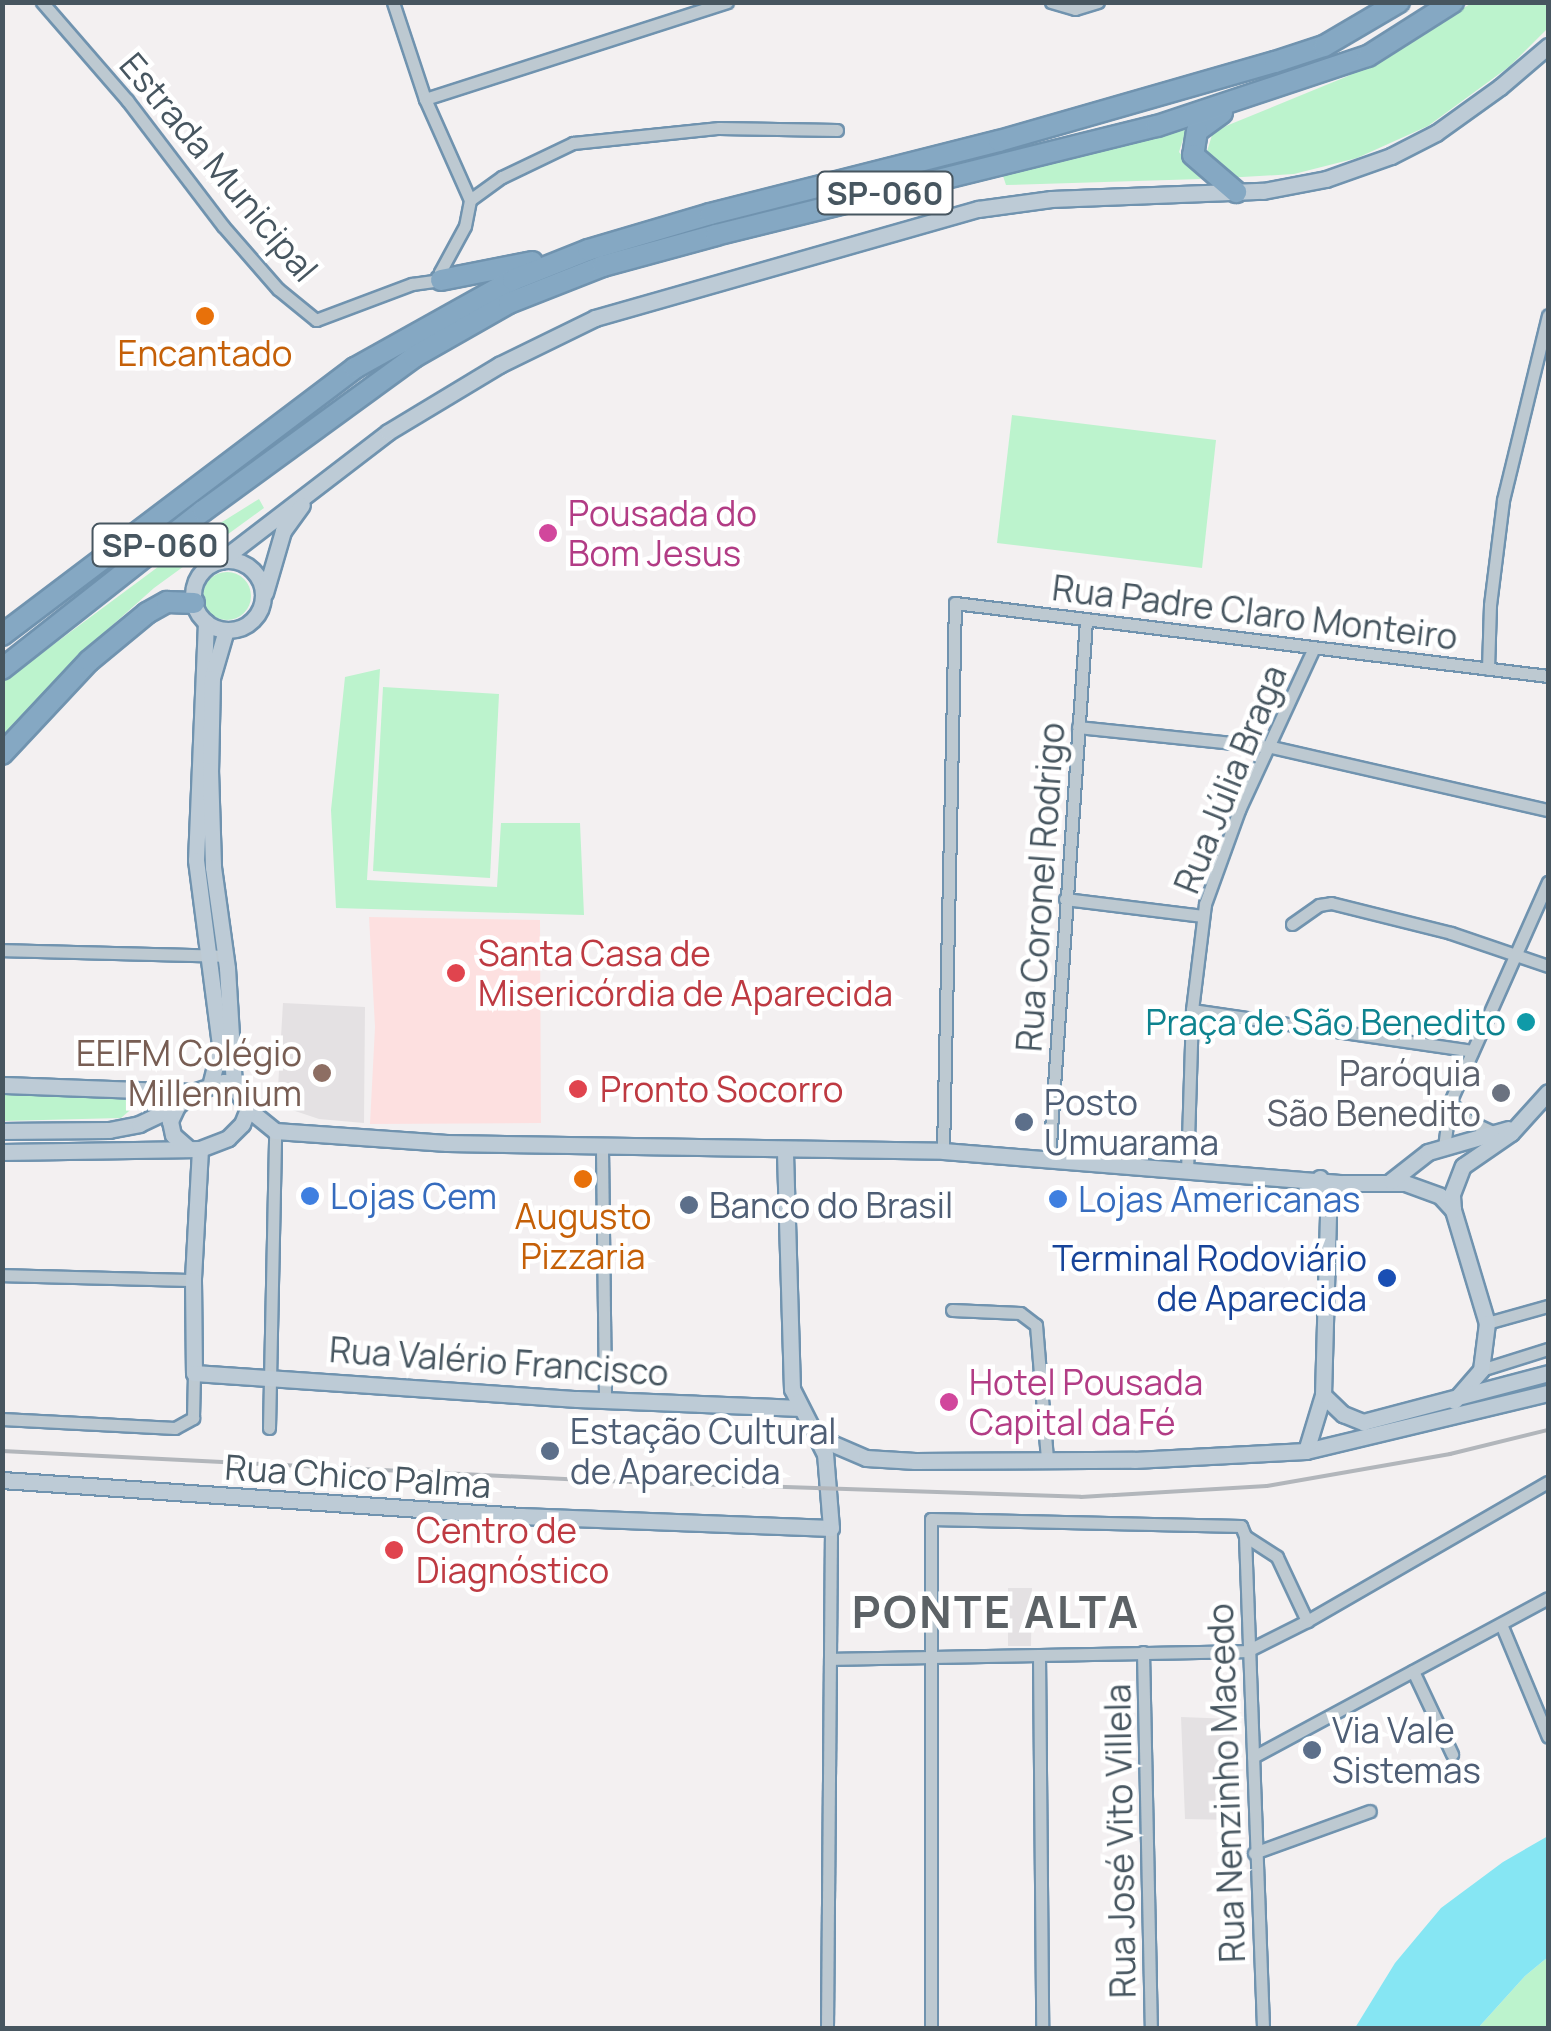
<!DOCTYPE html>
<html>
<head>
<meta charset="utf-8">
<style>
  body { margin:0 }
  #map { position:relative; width:1551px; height:2031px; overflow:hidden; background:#f3f0f1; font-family:Manrope,sans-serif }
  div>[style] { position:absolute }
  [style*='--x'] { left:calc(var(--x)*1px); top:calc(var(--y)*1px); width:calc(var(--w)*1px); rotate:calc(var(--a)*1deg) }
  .education>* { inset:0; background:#e4e1e3 }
  .medical>* { inset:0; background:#fde0e0 }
  .green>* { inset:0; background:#bcf3cd }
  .round { border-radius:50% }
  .water>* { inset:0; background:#86e6f3 }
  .roads { filter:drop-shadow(2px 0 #7093af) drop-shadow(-2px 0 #7093af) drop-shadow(0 2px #7093af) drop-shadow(0 -2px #7093af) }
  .street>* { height:11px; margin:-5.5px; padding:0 5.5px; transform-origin:5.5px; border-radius:5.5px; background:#bdc9d1 }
  .secondary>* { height:15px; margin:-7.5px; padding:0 7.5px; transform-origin:7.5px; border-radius:7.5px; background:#bdcbd6 }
  .secondary>.ring { margin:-7.5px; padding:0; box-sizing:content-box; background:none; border:15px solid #bdcbd6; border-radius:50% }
  .highway>* { height:20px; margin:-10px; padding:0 10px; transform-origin:10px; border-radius:10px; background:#85a8c3 }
  .rail>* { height:4px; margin:-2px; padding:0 2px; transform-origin:2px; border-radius:2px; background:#b2b6bb }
  .dots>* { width:28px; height:28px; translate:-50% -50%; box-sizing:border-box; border:5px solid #fff; border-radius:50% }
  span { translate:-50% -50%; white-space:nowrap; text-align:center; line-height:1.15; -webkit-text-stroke:9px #fff; paint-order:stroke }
  .shield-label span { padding:2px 8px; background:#fff; border:2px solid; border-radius:8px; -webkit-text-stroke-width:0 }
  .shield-label { font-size:32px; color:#475660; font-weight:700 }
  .street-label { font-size:35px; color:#475660 }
  .food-label { font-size:35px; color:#c56008 }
  .hotel-label { font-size:35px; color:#b23c85 }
  .left { translate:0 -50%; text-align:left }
  .health-label { font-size:35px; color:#be3a42 }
  .culture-label { font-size:35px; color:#0d838f }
  .right { translate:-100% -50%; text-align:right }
  .education-label { font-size:35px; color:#785e54 }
  .worship-label { font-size:35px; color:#5b616d }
  .service-label { font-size:35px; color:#4e5e75 }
  .shop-label { font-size:35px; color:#366cbe }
  .transit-label { font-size:35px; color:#164399 }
  .district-label { font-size:45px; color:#5c6266; font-weight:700; letter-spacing:2.5px }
  .frame { position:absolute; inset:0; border:5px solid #475660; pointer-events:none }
</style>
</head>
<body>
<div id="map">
  <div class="education">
    <i style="clip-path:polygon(283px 1003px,365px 1007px,364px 1123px,319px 1119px,277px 1105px)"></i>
    <i style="clip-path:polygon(1008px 1588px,1032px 1588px,1031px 1646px,1008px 1646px)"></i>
    <i style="clip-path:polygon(1181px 1717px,1233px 1719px,1236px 1820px,1185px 1819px)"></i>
  </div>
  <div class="medical">
    <i style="clip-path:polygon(369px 917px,540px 920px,541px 1123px,370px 1124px,375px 1027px)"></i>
  </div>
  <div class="green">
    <i style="clip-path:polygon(1472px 3px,1548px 3px,1548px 28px,1510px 66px,1428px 126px,1357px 158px,1294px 174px,1225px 178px,1205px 158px,1212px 135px,1226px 126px,1348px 76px)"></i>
    <i style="clip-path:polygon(1187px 127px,1179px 152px,1201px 179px,1006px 185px,1003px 176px)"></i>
    <i style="clip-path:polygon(1012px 415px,1216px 440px,1202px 568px,997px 543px)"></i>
    <i style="clip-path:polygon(259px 499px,264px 508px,154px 588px,88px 647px,3px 742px,3px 682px,201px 535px)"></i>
    <i class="round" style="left:203px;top:572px;width:48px;height:48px"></i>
    <i style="clip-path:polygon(380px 669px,367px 880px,497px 887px,501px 823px,580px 823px,584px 915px,336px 908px,331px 810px,345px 677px)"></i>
    <i style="clip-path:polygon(383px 687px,499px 694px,490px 878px,373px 871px)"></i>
    <i style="clip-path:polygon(5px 1092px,134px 1097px,136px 1105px,121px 1118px,4px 1121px)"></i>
    <i style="clip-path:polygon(1548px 1957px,1548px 2028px,1478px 2028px,1525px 1976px)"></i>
  </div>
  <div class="water">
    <i style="clip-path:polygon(1548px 1836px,1548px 1957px,1525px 1976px,1478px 2028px,1355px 2028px,1395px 1963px,1441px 1908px,1503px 1862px)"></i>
  </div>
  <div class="roads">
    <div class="street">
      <i style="--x:42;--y:2;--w:130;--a:49.1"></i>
      <i style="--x:127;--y:100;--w:158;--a:52.7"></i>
      <i style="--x:223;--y:226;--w:84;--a:48.9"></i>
      <i style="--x:278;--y:289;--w:49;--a:39.2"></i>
      <i style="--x:316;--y:320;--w:103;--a:-20.6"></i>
      <i style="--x:412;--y:284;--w:29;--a:-8"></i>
      <i style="--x:441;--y:280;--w:8;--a:-97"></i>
      <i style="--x:440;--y:272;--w:52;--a:-61.5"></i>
      <i style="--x:465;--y:226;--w:26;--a:-79"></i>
      <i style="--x:470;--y:200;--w:111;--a:-114"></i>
      <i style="--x:425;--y:99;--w:102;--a:-108.3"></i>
      <i style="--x:1051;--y:2;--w:25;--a:16"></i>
      <i style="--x:1075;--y:9;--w:24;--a:-17"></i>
      <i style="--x:425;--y:99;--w:317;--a:-17.8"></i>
      <i style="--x:470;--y:200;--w:39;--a:-36"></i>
      <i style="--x:502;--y:177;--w:79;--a:-25.6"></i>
      <i style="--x:573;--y:143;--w:147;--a:-5.9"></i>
      <i style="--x:719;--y:128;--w:118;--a:1"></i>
      <i style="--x:1488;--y:669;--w:64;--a:-88.2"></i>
      <i style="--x:1490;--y:605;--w:106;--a:-82.9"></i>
      <i style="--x:1503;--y:500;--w:190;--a:-76.3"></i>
      <i style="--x:1078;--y:727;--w:195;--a:5.9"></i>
      <i style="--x:1272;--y:747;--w:283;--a:12.9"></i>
      <i style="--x:1065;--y:899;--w:139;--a:7"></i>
      <i style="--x:1292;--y:924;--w:33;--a:-35"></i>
      <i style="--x:1319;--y:905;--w:12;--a:-9"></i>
      <i style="--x:1331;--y:903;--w:124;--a:14"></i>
      <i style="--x:1451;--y:933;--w:102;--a:18.8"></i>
      <i style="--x:2;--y:950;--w:223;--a:1.5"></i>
      <i style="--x:1192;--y:1010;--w:283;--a:8.3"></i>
      <i style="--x:1450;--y:1102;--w:27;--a:45"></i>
      <i style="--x:1469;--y:1121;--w:29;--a:25"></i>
      <i style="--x:1444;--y:1147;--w:45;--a:-82.4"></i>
      <i style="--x:1450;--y:1102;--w:241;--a:-66"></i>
      <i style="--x:602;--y:1149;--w:252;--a:89.3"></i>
      <i style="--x:943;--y:1151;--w:548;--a:-88.75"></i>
      <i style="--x:955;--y:603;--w:597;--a:7.02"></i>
      <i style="--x:1049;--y:1159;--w:540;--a:-86.07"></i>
      <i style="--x:1187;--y:1172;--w:162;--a:-88.2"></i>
      <i style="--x:1192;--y:1010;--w:107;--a:-83"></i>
      <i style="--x:1205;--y:904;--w:100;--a:-70.1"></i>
      <i style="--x:1239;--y:810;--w:179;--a:-65.2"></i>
      <i style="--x:2;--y:1275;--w:191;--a:1.5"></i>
      <i style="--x:952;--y:1310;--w:68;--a:2.5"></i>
      <i style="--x:1020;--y:1313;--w:20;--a:37"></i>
      <i style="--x:1036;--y:1325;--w:134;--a:85.3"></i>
      <i style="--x:1487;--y:1323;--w:63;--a:-15.6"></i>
      <i style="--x:1481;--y:1370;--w:70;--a:-17.4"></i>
      <i style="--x:2;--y:1419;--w:173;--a:3"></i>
      <i style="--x:175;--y:1428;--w:21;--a:-29"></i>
      <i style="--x:193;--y:1418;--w:45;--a:-88.7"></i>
      <i style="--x:269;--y:1428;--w:297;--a:-88.8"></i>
      <i style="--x:1245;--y:1536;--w:492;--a:87.9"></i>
      <i style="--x:1501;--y:1624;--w:122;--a:67.4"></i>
      <i style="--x:1143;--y:1652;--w:376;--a:88.8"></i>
      <i style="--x:1039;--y:1655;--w:373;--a:89.5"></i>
      <i style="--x:831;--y:1659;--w:416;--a:-1.1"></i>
      <i style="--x:1247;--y:1651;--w:67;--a:-26.6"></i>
      <i style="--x:1307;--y:1621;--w:278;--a:-30"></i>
      <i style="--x:1413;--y:1671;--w:92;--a:64.8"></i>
      <i style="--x:1253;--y:1757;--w:335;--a:-28.3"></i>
      <i style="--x:1254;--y:1853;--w:123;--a:-19.9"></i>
      <i style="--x:827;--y:2028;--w:500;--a:-89.54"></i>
      <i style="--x:931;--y:2028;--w:509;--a:-90"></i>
      <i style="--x:931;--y:1519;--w:310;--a:1.3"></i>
      <i style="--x:1241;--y:1526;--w:11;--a:68"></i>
      <i style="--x:1245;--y:1536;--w:38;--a:33"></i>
      <i style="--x:1277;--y:1557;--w:71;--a:64.9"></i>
    </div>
    <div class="secondary">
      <i class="ring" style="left:193px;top:560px;width:55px;height:55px"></i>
      <i style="--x:220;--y:561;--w:212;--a:-37.5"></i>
      <i style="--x:388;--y:432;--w:130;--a:-31.1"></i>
      <i style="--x:499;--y:365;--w:107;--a:-26.1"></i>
      <i style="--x:595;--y:318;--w:398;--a:-15.9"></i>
      <i style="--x:978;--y:209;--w:74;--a:-7.8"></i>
      <i style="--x:1051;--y:199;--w:212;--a:-2.2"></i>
      <i style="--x:1263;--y:191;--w:64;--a:-10.8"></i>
      <i style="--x:1326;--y:179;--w:69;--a:-19.5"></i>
      <i style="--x:1391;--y:156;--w:51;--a:-27.1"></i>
      <i style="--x:1436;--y:133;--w:79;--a:-35.7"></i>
      <i style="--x:1500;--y:87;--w:63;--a:-40.5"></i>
      <i style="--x:265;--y:593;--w:65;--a:-73.8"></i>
      <i style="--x:283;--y:531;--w:32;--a:-54"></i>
      <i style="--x:206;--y:622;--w:238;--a:92.4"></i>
      <i style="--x:196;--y:860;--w:188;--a:82.6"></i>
      <i style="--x:220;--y:1046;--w:41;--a:104"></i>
      <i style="--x:226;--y:630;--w:50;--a:106.3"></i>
      <i style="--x:212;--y:678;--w:92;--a:91.2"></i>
      <i style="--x:210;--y:770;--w:97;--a:88.2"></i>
      <i style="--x:213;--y:867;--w:102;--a:82.1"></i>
      <i style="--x:227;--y:968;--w:119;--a:86.6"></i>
      <i style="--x:2;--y:1085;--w:190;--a:2.1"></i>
      <i style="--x:248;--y:1109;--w:35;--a:39"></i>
      <i style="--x:275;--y:1131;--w:172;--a:4"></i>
      <i style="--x:447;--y:1143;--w:496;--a:0.9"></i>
      <i style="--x:943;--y:1151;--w:401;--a:4.6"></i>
      <i style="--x:1343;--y:1183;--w:62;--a:0"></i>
      <i style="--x:1405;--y:1183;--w:37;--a:20"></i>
      <i style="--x:1440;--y:1196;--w:19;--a:47"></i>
      <i style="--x:1453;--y:1210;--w:118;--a:73.3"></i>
      <i style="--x:1487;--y:1323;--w:47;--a:97.3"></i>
      <i style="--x:1481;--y:1370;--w:41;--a:131.1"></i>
      <i style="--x:2;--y:1131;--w:107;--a:-0.5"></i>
      <i style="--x:109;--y:1130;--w:31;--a:-11"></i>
      <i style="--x:139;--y:1124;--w:42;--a:-25.3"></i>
      <i style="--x:200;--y:1149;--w:131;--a:93.1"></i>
      <i style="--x:193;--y:1280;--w:93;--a:89.4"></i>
      <i style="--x:194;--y:1373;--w:384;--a:3.9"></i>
      <i style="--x:577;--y:1399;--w:224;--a:2.3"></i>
      <i style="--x:2;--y:1152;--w:198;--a:-0.9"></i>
      <i style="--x:200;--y:1149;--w:30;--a:-21"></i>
      <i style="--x:228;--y:1138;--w:20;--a:-45"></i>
      <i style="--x:242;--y:1124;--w:16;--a:-68"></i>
      <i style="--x:248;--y:1109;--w:26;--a:-122"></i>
      <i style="--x:234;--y:1087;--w:11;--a:-153"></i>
      <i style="--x:224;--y:1082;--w:33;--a:162"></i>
      <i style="--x:193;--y:1092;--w:21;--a:139"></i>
      <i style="--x:177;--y:1106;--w:17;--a:115"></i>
      <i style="--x:170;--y:1121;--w:14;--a:78"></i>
      <i style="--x:173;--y:1135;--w:20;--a:41"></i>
      <i style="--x:1391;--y:1181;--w:47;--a:-38.1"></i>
      <i style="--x:1428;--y:1152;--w:83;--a:-16"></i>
      <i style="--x:1453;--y:1210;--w:16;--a:-94"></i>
      <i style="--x:1452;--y:1194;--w:30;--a:-69"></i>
      <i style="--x:1463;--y:1166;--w:58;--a:-34.5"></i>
      <i style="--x:1511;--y:1133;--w:55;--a:-47.9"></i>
      <i style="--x:1323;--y:1395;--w:28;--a:44"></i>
      <i style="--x:1343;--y:1414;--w:22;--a:22"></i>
      <i style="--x:1363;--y:1422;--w:191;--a:-14.8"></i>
      <i style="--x:817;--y:1437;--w:53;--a:23.2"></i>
      <i style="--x:866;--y:1458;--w:49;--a:3.5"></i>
      <i style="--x:915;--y:1461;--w:219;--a:-0.3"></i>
      <i style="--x:1134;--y:1460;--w:172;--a:-3"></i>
      <i style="--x:1306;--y:1451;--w:249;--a:-13.5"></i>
      <i style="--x:1306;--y:1451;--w:59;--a:-73.1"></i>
      <i style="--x:1323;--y:1395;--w:181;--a:-88.4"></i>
      <i style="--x:1328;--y:1214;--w:37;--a:-103"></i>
      <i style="--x:2;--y:1480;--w:520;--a:3.97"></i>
      <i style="--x:521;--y:1516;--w:310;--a:2.2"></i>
      <i style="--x:831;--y:1528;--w:74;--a:-94.6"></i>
      <i style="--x:825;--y:1454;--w:73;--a:-116.9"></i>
      <i style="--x:792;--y:1389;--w:240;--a:-91.7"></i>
    </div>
    <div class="highway">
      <i style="--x:1222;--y:113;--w:31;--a:144"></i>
      <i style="--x:1197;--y:131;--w:24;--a:99"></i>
      <i style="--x:1193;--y:155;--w:57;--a:40.7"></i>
      <i style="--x:441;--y:280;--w:93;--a:-11.2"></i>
      <i style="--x:2;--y:635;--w:443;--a:-37.1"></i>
      <i style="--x:355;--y:368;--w:181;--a:-29.1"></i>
      <i style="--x:513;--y:280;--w:81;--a:-21.8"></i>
      <i style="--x:588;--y:250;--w:127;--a:-16.4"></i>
      <i style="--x:710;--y:214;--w:298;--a:-14.2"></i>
      <i style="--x:999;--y:141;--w:287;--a:-16"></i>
      <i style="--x:1275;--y:62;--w:52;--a:-18.1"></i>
      <i style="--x:1324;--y:46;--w:87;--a:-30.4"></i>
      <i style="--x:2;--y:669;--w:256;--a:-38.2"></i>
      <i style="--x:203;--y:511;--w:261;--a:-36.1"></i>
      <i style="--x:414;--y:357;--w:109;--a:-29.6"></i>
      <i style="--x:509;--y:303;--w:101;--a:-21.5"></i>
      <i style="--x:603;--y:266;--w:117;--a:-15.3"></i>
      <i style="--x:716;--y:235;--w:454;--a:-13.9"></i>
      <i style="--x:1157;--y:126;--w:222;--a:-18.4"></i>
      <i style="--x:1368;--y:56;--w:101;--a:-32.4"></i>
      <i style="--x:2;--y:754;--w:127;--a:-46.9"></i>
      <i style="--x:89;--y:661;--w:75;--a:-39.6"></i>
      <i style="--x:147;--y:613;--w:23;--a:-29"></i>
      <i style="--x:167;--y:602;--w:27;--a:2"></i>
    </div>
  </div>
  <div class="rail">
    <i style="--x:2;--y:1451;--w:603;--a:2.85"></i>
    <i style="--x:604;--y:1481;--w:477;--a:1.9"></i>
    <i style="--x:1081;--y:1497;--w:186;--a:-3.4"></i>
    <i style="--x:1267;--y:1486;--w:186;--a:-9.9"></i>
    <i style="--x:1450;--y:1454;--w:101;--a:-13.8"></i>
  </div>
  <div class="dots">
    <i style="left:205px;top:316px;background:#e8710a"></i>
    <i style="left:548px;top:533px;background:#d1479c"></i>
    <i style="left:456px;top:973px;background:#e0444e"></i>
    <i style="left:1526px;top:1022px;background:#0f9aa8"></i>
    <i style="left:322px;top:1073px;background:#8d6e63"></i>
    <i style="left:578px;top:1089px;background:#e0444e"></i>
    <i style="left:1501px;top:1093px;background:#6b7280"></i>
    <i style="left:1024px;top:1122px;background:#5c6f8a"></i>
    <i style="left:583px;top:1179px;background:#e8710a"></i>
    <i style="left:310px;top:1196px;background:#3f7fe0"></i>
    <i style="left:1058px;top:1199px;background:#3f7fe0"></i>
    <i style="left:689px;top:1205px;background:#5c6f8a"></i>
    <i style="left:1387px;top:1278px;background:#1a4fb4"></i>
    <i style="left:949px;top:1402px;background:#d1479c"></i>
    <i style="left:550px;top:1451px;background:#5c6f8a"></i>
    <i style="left:394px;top:1550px;background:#e0444e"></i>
    <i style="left:1312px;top:1750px;background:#5c6f8a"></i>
  </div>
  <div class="shield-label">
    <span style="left:885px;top:193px">SP-060</span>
    <span style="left:160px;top:545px">SP-060</span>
  </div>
  <div class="street-label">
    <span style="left:219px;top:167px;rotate:50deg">Estrada Municipal</span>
    <span style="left:1255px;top:612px;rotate:7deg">Rua Padre Claro Monteiro</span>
    <span style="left:1230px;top:779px;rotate:-68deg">Rua Júlia Braga</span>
    <span style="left:1040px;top:887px;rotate:-86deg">Rua Coronel Rodrigo</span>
    <span style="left:499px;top:1361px;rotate:4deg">Rua Valério Francisco</span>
    <span style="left:358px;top:1476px;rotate:4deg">Rua Chico Palma</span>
    <span style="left:1226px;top:1783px;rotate:-92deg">Rua Nenzinho Macedo</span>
    <span style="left:1120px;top:1841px;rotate:-91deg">Rua José Vito Villela</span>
  </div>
  <div class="food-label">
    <span style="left:205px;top:353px">Encantado</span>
    <span style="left:583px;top:1236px">Augusto<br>Pizzaria</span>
  </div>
  <div class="hotel-label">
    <span class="left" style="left:568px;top:533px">Pousada do<br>Bom Jesus</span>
    <span class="left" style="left:969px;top:1402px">Hotel Pousada<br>Capital da Fé</span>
  </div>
  <div class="health-label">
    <span class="left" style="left:478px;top:973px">Santa Casa de<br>Misericórdia de Aparecida</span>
    <span class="left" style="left:600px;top:1089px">Pronto Socorro</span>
    <span class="left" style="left:416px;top:1550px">Centro de<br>Diagnóstico</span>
  </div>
  <div class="culture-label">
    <span class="right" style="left:1506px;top:1022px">Praça de São Benedito</span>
  </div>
  <div class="education-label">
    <span class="right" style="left:302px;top:1073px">EEIFM Colégio<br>Millennium</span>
  </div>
  <div class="worship-label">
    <span class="right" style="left:1481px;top:1093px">Paróquia<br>São Benedito</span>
  </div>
  <div class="service-label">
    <span class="left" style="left:1044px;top:1122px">Posto<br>Umuarama</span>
    <span class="left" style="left:709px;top:1205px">Banco do Brasil</span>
    <span class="left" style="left:570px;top:1451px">Estação Cultural<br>de Aparecida</span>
    <span class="left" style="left:1332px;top:1750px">Via Vale<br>Sistemas</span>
  </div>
  <div class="shop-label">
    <span class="left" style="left:330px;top:1196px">Lojas Cem</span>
    <span class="left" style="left:1078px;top:1199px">Lojas Americanas</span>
  </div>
  <div class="transit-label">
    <span class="right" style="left:1367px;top:1278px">Terminal Rodoviário<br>de Aparecida</span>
  </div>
  <div class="district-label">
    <span style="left:996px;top:1612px">PONTE ALTA</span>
  </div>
  <div class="frame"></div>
</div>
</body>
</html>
